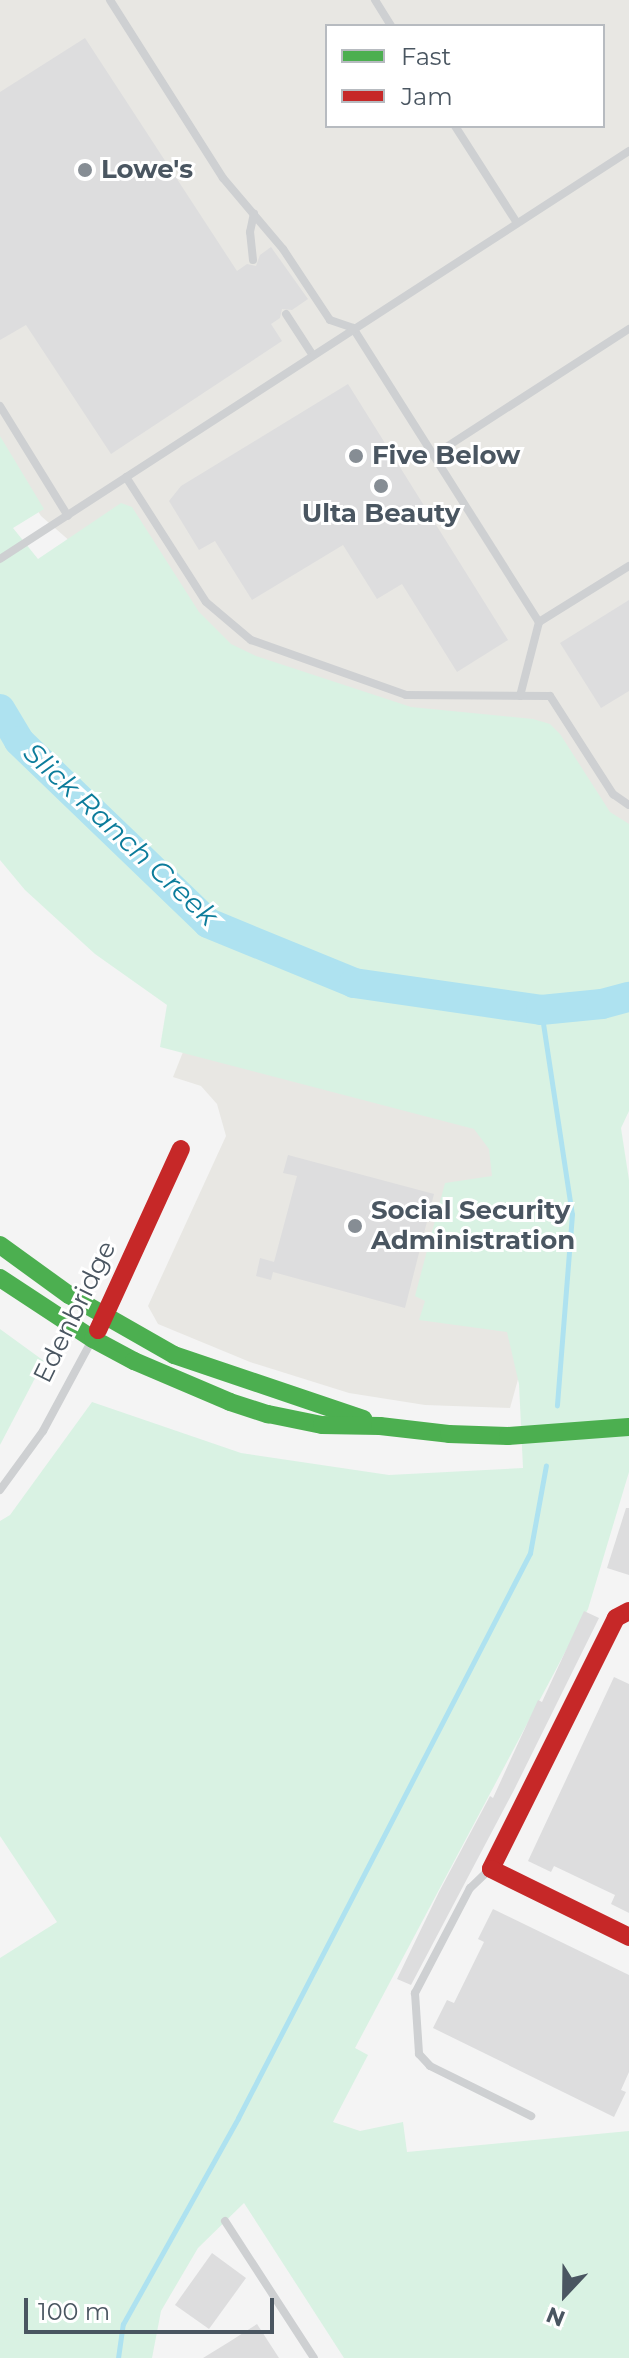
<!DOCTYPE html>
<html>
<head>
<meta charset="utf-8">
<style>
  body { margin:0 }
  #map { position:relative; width:629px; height:2358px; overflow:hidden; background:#f4f4f4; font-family:Montserrat,sans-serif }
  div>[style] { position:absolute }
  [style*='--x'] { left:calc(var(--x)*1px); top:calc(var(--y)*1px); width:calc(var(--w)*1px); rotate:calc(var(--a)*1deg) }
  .commercial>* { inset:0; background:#e8e7e3 }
  .green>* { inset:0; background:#d9f2e3 }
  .stream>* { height:5px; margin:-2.5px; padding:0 2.5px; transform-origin:2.5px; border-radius:2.5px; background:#aee2f0 }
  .river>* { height:30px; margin:-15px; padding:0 15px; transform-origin:15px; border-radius:15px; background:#aee2f0 }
  .building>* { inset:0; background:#ddddde }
  .lane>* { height:8px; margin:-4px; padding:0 4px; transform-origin:4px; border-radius:4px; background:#ced0d2 }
  .fast>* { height:18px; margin:-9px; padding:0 9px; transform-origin:9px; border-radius:9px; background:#4caf50 }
  .jam>* { height:18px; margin:-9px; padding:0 9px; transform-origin:9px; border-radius:9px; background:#c62828 }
  .dots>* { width:22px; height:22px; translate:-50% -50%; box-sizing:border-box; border:4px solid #fff; border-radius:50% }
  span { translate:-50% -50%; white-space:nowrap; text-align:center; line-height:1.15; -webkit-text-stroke:6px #fff; paint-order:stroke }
  .poi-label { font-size:26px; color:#4a5661; font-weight:700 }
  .left { translate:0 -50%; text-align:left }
  .street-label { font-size:26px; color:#4a5661 }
  .water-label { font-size:28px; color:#0c7c9b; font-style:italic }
  .legend { position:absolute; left:325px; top:24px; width:280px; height:104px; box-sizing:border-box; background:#fff; border:2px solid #b7bbc0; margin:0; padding:10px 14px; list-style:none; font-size:24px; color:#4a5661 }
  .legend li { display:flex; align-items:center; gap:16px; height:40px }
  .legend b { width:40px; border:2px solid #b7bbc0 }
  .north { position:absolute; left:525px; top:2254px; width:80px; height:80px; -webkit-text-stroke:6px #fff; paint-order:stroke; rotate:202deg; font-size:22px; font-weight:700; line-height:32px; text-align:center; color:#4a5661 }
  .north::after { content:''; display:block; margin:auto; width:28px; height:36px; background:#4a5661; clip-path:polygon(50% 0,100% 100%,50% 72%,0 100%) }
  .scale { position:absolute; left:24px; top:2298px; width:250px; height:36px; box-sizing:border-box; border:4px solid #4a5661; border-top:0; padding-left:10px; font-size:24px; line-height:28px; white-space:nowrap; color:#4a5661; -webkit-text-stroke:6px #fff; paint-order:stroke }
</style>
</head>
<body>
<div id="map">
  <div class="commercial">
    <i style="clip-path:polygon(evenodd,0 0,629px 0,629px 832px,302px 686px,138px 600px,41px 516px,0 450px,0 0,327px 26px,603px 26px,603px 126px,327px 126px,327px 26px)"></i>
    <i style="clip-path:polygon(191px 1032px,488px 1111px,522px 1365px,510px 1408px,425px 1405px,349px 1393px,250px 1362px,158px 1324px,148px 1306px,226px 1136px,217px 1104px,201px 1086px,173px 1077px)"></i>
  </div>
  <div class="green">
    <i style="clip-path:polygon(0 436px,44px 509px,13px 528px,38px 559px,121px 503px,132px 507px,199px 612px,231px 644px,256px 656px,411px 707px,533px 719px,550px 724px,560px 734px,610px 812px,629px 824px,629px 1111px,621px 1128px,629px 1180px,629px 1472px,588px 1609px,355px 2048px,368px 2055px,333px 2122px,360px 2131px,403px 2122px,407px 2152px,629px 2131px,629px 2358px,344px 2358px,244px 2203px,198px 2248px,161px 2311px,152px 2358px,0 2358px,0 1958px,57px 1922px,0 1836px,0 1521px,10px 1515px,92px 1402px,241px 1453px,389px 1475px,523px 1468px,519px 1384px,507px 1332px,419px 1320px,425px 1301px,415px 1296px,445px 1183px,492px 1176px,489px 1149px,474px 1129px,160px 1047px,167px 1005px,95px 954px,25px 890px,0 860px)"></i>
    <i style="clip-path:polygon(0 1329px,44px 1361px,0 1445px)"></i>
  </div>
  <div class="stream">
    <i style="--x:541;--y:1010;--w:206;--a:81.4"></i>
    <i style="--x:572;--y:1214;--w:192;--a:94.5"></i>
    <i style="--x:118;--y:2358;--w:34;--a:-82"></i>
    <i style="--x:123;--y:2324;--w:236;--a:-60.8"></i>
    <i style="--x:238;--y:2118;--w:636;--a:-62.67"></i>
    <i style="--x:530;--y:1553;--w:89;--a:-79.7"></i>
  </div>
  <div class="river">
    <i style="--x:0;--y:709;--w:37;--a:59"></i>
    <i style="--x:19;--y:741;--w:262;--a:43.9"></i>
    <i style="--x:208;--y:923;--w:158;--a:22.3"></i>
    <i style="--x:354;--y:983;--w:189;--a:8.2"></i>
    <i style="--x:541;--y:1010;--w:61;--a:-5.6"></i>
    <i style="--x:602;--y:1004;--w:28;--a:-15"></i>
  </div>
  <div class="building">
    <i style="clip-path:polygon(85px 38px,237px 271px,247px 264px,256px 266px,260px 255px,271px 247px,308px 299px,292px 310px,282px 309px,280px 318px,271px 324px,282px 341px,111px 454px,26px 325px,0 340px,0 92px)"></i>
    <i style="clip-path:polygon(348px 384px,508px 640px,457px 672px,402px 584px,377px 599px,343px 545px,252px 600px,215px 541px,199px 550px,169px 501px,181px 486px)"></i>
    <i style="clip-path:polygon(629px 600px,629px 691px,601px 708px,560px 643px)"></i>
    <i style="clip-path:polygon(288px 1155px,434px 1194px,405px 1308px,273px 1272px,271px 1280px,256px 1276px,260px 1258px,274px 1262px,297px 1176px,283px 1173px)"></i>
    <i style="clip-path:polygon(626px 1508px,629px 1508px,629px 1575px,607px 1568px)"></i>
    <i style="clip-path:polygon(584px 1611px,599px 1618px,514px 1790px,411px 1985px,397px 1979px,439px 1892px,490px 1796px,493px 1798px,538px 1700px,542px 1702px)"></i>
    <i style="clip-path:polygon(614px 1677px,629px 1684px,629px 1913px,611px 1904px,615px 1895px,554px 1866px,551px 1872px,528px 1861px)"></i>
    <i style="clip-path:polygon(493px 1909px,629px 1975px,629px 2072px,621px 2090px,626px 2092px,614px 2117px,433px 2028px,447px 2000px,454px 2003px,484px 1942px,478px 1939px)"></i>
    <i style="clip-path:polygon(212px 2253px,246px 2278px,209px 2329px,175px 2305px)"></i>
    <i style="clip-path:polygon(257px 2324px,279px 2358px,203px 2358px,229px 2342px)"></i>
  </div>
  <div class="lane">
    <i style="--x:110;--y:0;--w:211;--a:57.6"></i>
    <i style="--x:223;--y:178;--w:93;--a:49.8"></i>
    <i style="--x:283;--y:249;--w:85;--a:56.5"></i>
    <i style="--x:330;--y:320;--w:24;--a:19"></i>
    <i style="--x:353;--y:328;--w:348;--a:57.7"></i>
    <i style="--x:375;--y:0;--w:31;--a:58"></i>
    <i style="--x:455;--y:126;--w:115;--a:57.4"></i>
    <i style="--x:253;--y:260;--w:28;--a:-96"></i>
    <i style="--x:250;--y:232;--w:19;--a:-78"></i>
    <i style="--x:286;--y:314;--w:48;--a:57"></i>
    <i style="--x:0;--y:406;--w:129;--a:58.3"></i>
    <i style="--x:434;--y:455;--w:232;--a:-32.9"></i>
    <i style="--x:126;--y:477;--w:148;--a:57.4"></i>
    <i style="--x:206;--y:602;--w:59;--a:40.2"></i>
    <i style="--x:251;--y:640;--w:164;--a:19.5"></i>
    <i style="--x:406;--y:695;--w:144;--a:0.4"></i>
    <i style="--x:550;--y:696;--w:117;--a:57.3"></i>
    <i style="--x:613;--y:794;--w:19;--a:35"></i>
    <i style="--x:0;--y:559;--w:750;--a:-32.97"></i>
    <i style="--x:520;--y:696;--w:76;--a:-75.6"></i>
    <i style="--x:539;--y:622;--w:106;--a:-31.9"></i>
    <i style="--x:0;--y:1490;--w:73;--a:-53.9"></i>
    <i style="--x:43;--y:1431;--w:103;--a:-61.7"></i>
    <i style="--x:490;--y:1869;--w:28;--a:136"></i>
    <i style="--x:470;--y:1888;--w:119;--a:117.6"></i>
    <i style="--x:415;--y:1993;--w:61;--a:86.2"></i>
    <i style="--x:419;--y:2054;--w:16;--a:47"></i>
    <i style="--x:430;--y:2066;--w:113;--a:26.3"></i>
    <i style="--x:225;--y:2221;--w:163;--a:57"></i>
  </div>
  <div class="fast">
    <i style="--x:0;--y:1245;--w:85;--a:35.9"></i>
    <i style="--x:69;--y:1295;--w:121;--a:29.7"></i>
    <i style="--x:174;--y:1355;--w:200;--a:18.7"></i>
    <i style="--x:0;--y:1278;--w:111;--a:33.3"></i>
    <i style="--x:93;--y:1339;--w:47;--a:28.2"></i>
    <i style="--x:134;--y:1361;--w:104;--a:23.1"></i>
    <i style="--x:230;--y:1402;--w:40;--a:18"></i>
    <i style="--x:268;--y:1414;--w:55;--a:11.5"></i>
    <i style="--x:322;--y:1425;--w:58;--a:1"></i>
    <i style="--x:380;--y:1426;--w:69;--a:6.6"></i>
    <i style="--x:449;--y:1434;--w:59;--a:1.9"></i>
    <i style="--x:508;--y:1436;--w:121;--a:-4.3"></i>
  </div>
  <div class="jam">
    <i style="--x:98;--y:1330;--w:199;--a:-65.4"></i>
    <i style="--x:629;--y:1611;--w:15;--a:152"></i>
    <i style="--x:616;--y:1618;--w:280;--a:116.5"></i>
    <i style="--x:491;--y:1869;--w:154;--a:26.2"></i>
  </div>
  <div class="dots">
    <i style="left:85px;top:170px;background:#868d94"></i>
    <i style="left:356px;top:456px;background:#868d94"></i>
    <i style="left:381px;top:486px;background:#868d94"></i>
    <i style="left:355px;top:1226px;background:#868d94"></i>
  </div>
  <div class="poi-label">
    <span class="left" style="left:101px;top:170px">Lowe's</span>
    <span class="left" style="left:372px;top:456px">Five Below</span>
    <span style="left:381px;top:514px">Ulta Beauty</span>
    <span class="left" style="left:371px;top:1226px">Social Security<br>Administration</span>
  </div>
  <div class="street-label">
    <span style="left:75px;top:1312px;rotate:-64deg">Edenbridge</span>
  </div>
  <div class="water-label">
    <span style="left:121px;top:834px;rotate:43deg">Slick Ranch Creek</span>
  </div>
  <ul class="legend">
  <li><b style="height:10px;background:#4caf50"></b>Fast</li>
  <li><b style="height:10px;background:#c62828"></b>Jam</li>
  </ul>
  <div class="north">N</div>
  <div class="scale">100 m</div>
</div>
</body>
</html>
